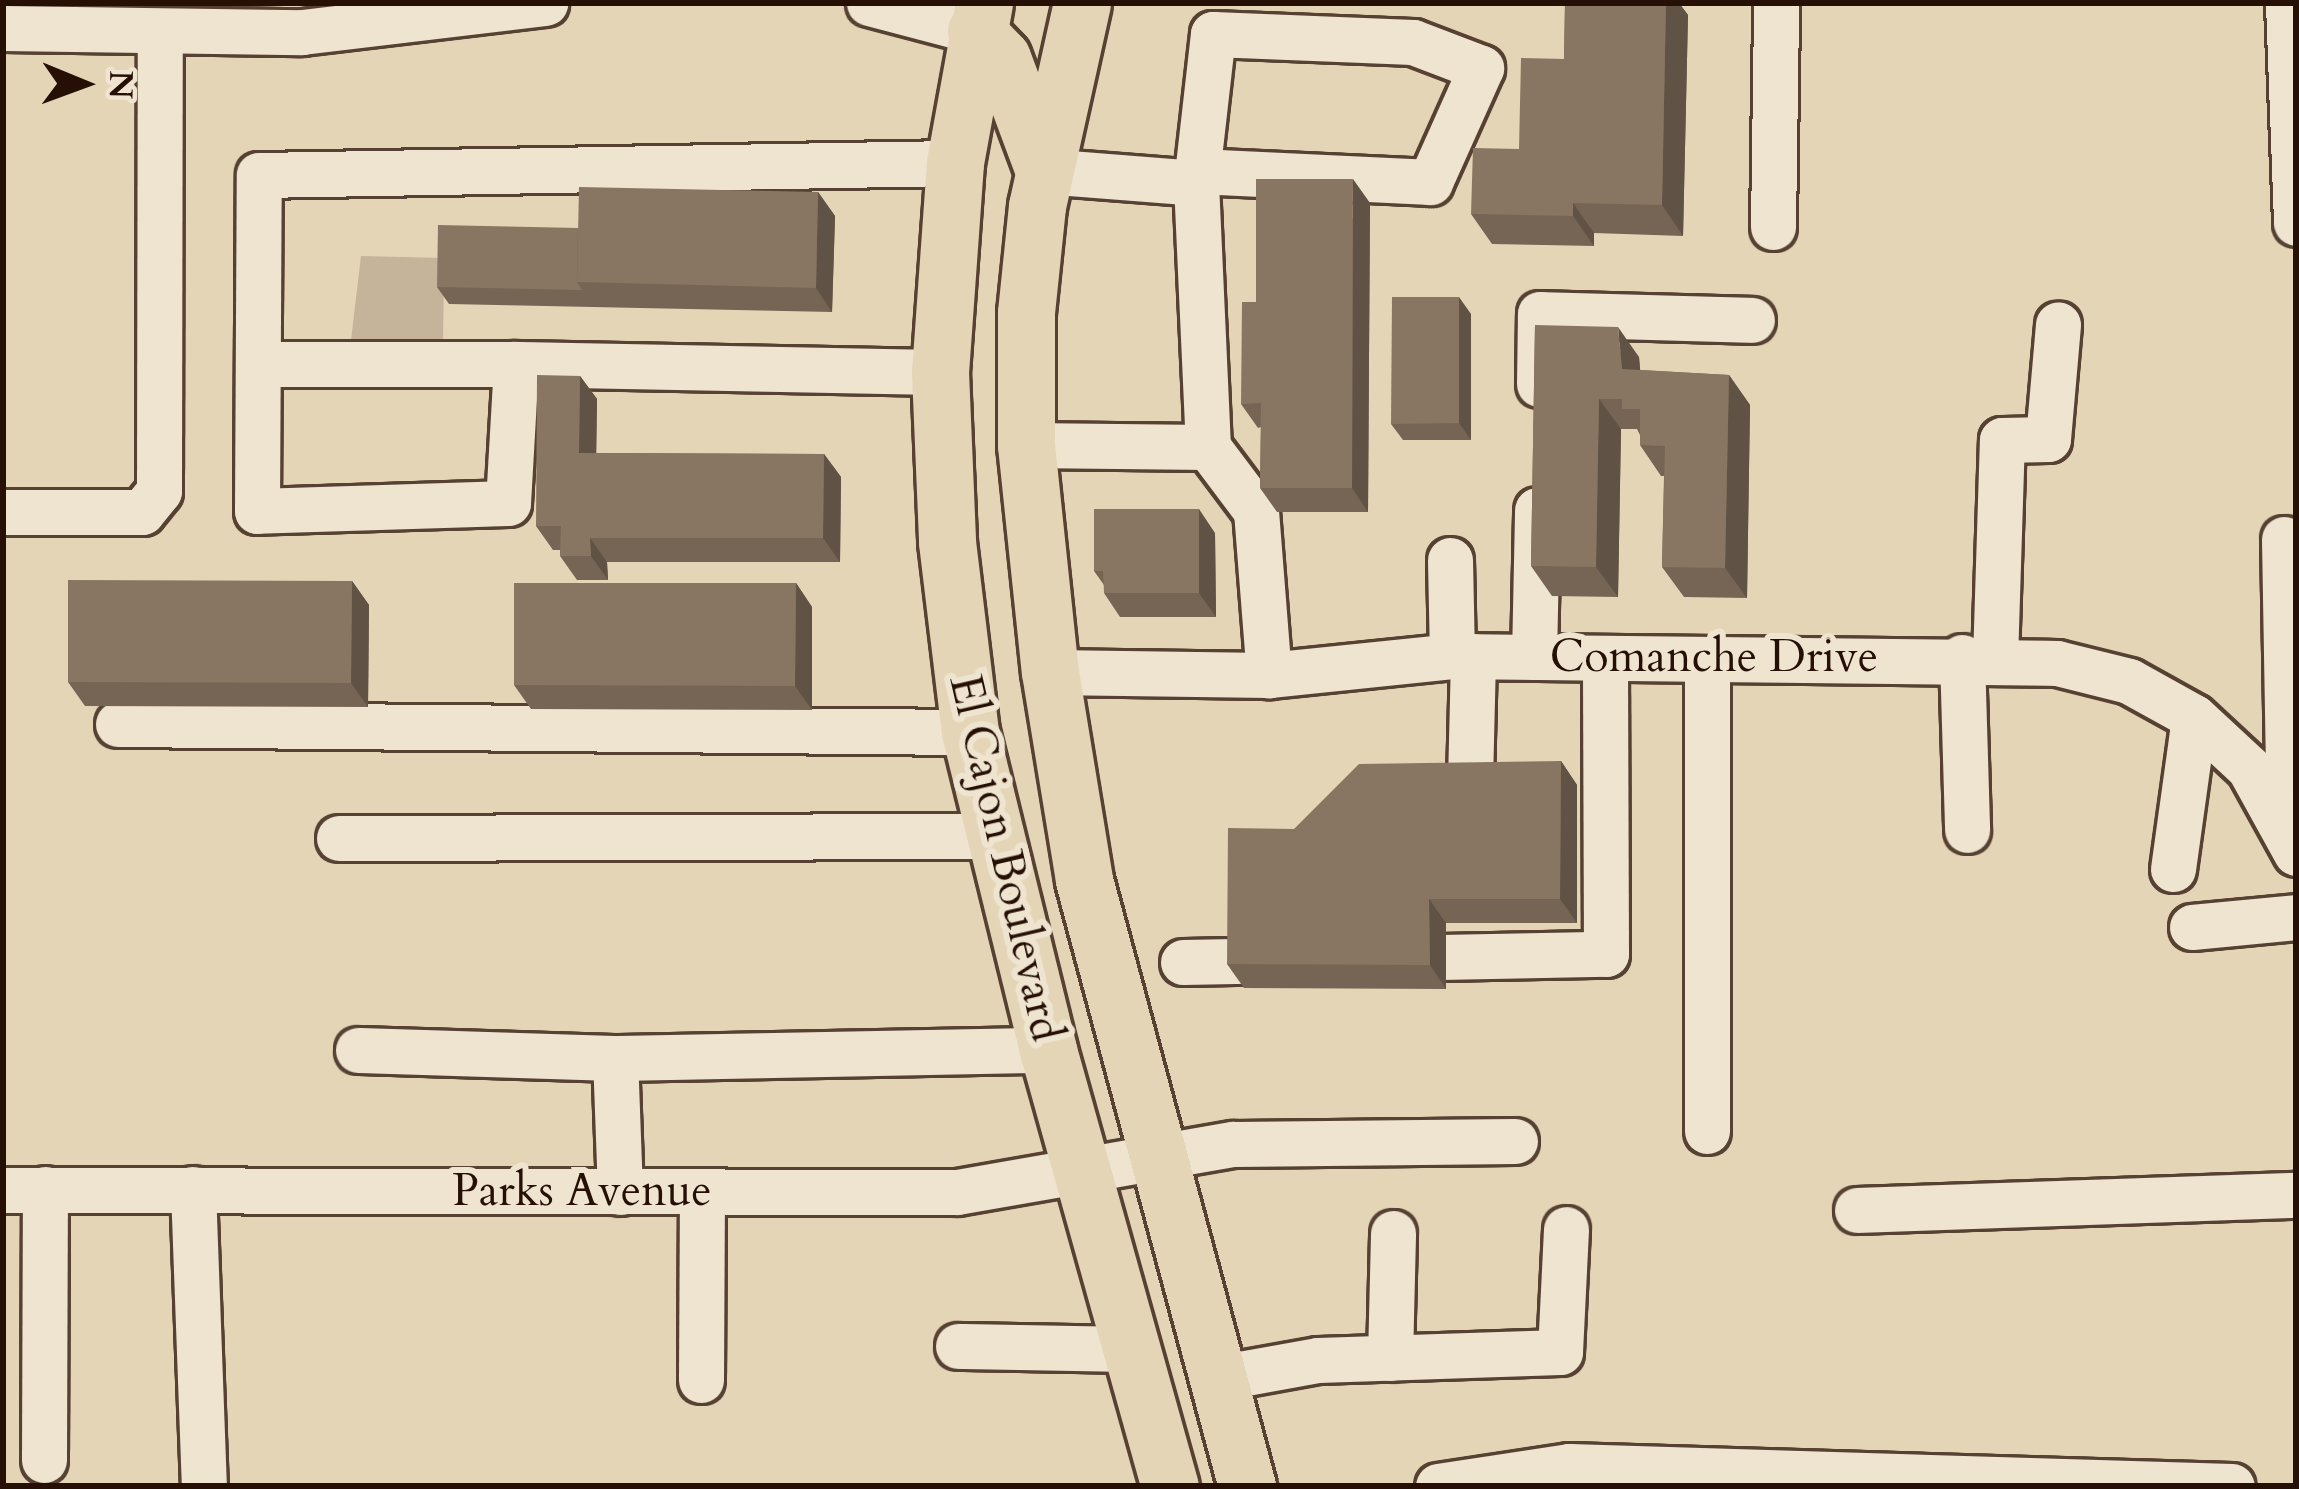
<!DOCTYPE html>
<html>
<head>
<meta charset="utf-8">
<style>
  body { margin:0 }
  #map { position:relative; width:2299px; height:1489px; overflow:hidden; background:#e5d5b7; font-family:Cardo,serif }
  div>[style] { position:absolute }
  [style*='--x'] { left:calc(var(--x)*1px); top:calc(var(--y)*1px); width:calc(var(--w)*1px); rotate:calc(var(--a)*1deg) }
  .green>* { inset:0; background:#c5b499 }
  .roads { filter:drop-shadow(3px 0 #564132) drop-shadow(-3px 0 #564132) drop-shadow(0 3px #564132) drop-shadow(0 -3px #564132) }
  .minor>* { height:45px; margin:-22.5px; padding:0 22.5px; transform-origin:22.5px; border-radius:22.5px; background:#eee4d0 }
  .major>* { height:57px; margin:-28.5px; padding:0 28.5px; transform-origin:28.5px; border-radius:28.5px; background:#e5d5b7 }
  .wall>* { inset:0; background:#766554 }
  .shaded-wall>* { inset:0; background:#605345 }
  .building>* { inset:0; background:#897662 }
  span { translate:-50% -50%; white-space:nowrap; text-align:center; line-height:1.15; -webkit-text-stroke:12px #eee4d0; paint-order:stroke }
  .street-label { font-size:45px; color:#261006 }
  .frame { position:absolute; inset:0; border:6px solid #261006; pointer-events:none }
  .north { position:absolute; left:24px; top:24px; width:120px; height:120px; -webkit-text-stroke:9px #eee4d0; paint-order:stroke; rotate:91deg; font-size:33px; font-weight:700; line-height:48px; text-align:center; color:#261006 }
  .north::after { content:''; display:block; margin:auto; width:42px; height:54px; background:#261006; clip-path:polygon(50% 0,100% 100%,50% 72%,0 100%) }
</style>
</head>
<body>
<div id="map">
  <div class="green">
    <i style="clip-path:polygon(361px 256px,444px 258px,443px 348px,358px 347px,351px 340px)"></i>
  </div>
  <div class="roads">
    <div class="minor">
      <i style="--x:869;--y:3;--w:111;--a:14.7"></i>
      <i style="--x:2288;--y:3;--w:220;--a:87.9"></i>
      <i style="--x:3;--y:28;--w:299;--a:0.8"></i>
      <i style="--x:302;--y:32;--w:245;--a:-6.8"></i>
      <i style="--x:1044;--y:171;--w:152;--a:4.5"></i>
      <i style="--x:1196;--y:183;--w:264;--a:87.4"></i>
      <i style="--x:1196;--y:183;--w:150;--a:-83.5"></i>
      <i style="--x:1213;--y:34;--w:200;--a:2.3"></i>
      <i style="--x:1413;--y:42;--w:73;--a:20.9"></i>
      <i style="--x:1481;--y:68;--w:125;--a:114.1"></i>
      <i style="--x:1430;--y:182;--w:232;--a:-177.3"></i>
      <i style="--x:1773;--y:227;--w:224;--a:-89.2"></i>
      <i style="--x:258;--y:364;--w:258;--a:0"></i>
      <i style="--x:516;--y:364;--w:139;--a:93.3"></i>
      <i style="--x:508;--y:503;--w:251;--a:178.2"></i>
      <i style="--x:257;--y:511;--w:336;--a:-89.7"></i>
      <i style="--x:259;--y:175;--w:696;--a:-0.99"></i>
      <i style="--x:516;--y:364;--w:424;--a:1.1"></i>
      <i style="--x:1539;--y:384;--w:70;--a:-89.2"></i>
      <i style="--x:1540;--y:314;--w:212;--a:1.6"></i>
      <i style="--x:1026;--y:445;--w:182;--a:0.6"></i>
      <i style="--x:1208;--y:447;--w:80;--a:53.1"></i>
      <i style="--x:1256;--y:511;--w:165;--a:85.5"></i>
      <i style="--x:3;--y:512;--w:139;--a:0"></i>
      <i style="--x:142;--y:512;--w:27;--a:-51"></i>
      <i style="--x:159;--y:491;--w:459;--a:-89.9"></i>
      <i style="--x:2284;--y:539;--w:291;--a:89"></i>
      <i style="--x:1450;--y:560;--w:96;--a:88.8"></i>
      <i style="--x:1534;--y:657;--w:147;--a:-88.8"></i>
      <i style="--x:1962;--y:657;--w:173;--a:88.3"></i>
      <i style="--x:1707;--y:659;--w:472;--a:90"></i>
      <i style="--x:1995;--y:660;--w:220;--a:-88.2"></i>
      <i style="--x:2002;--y:440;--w:46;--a:-1.2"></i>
      <i style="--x:2048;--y:439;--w:115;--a:-85"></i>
      <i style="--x:1050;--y:672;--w:219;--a:0.8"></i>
      <i style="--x:1269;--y:675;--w:184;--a:-5.9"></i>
      <i style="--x:1452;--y:656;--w:605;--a:0.66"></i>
      <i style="--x:2057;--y:663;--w:74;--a:14"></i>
      <i style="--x:2129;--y:681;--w:74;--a:29"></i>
      <i style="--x:2194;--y:717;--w:75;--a:42.8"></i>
      <i style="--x:2249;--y:768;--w:97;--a:61.1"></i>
      <i style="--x:118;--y:724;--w:852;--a:0.54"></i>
      <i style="--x:1469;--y:822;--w:166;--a:-88.6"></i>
      <i style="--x:339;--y:838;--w:653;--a:-0.18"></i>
      <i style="--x:2173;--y:869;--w:153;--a:-82.1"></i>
      <i style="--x:2192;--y:927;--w:104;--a:-5.5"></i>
      <i style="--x:1389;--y:958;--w:217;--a:-1.1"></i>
      <i style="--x:1606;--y:954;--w:296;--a:-90.2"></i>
      <i style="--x:1183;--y:962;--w:104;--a:-1.1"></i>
      <i style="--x:358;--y:1050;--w:257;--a:1.8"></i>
      <i style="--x:193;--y:1189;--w:297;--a:87.9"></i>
      <i style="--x:3;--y:1190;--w:954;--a:0.12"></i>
      <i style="--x:957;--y:1192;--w:280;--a:-9.9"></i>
      <i style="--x:1233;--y:1144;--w:282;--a:-0.6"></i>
      <i style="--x:620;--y:1192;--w:134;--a:-92.1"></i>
      <i style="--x:615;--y:1058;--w:433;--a:-1.1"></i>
      <i style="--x:1857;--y:1210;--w:439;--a:-2"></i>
      <i style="--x:958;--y:1346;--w:176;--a:1"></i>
      <i style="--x:1390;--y:1358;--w:125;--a:-88.6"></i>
      <i style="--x:1218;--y:1378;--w:102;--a:-10.2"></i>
      <i style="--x:1318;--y:1360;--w:242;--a:-1.9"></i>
      <i style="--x:1560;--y:1352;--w:123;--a:-87.2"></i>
      <i style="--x:701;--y:1380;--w:189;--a:-89.7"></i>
      <i style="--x:44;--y:1460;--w:271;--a:-89.8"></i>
      <i style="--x:1438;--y:1486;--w:133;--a:-8.7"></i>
      <i style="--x:1569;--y:1466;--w:663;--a:1.73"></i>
    </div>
    <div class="major">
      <i style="--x:984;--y:3;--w:163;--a:100.3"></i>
      <i style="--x:955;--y:163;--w:210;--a:94.1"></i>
      <i style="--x:940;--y:372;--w:170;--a:87.6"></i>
      <i style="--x:947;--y:542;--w:191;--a:83.1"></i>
      <i style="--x:970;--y:732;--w:327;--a:76.2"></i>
      <i style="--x:1048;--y:1050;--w:453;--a:74.4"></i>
      <i style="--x:1082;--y:3;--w:208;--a:102.5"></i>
      <i style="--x:1037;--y:206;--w:108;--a:95.9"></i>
      <i style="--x:1026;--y:313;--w:132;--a:90"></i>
      <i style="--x:1026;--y:445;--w:228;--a:84"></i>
      <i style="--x:1050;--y:672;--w:211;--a:80.7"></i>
      <i style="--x:1084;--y:880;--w:628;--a:74.95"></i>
      <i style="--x:976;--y:31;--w:37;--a:46"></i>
      <i style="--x:1002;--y:58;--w:121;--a:69.6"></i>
    </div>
  </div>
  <div class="wall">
    <i style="clip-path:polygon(1565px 3px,1679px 3px,1688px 15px,1683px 236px,1594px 233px,1594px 246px,1492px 244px,1471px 214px,1519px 149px,1564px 59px)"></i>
    <i style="clip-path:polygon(818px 192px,835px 216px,832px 312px,449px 304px,437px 287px,578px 228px)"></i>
    <i style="clip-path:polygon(1370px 203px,1368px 512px,1277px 512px,1260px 488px,1261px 427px,1258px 428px,1241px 404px,1256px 302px)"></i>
    <i style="clip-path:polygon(1471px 314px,1471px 440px,1403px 440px,1391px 424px)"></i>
    <i style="clip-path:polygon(1535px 325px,1639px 357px,1640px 370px,1729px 375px,1750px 405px,1747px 598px,1684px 597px,1662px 567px,1664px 476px,1661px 476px,1640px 445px,1640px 435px,1637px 429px,1621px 429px,1618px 597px,1552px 596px,1531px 566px)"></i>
    <i style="clip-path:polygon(580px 376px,597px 399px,596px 453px,824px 454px,841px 477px,840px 562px,607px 562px,608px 580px,577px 580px,560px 556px,560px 550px,553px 550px,536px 526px)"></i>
    <i style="clip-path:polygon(1215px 533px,1216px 617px,1120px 617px,1104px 593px,1104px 585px,1094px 571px)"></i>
    <i style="clip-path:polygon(352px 581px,369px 605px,368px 707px,85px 706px,68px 682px)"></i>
    <i style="clip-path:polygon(796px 583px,812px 607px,812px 710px,531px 709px,514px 685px)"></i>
    <i style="clip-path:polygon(1561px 761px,1577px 785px,1577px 923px,1446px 923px,1446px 989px,1244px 988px,1227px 964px,1294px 829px)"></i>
  </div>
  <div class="shaded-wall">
    <i style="clip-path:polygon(1666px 3px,1679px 3px,1688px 15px,1683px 236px,1662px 205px)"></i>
    <i style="clip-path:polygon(1353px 179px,1370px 203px,1368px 512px,1352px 488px)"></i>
    <i style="clip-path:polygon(818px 192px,835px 216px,832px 312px,816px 288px)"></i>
    <i style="clip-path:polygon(1573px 203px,1594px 233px,1594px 246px,1573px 216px)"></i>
    <i style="clip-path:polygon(1459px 297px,1471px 314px,1471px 440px,1459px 423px)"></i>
    <i style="clip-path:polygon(1618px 327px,1639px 357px,1643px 400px,1622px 369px)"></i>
    <i style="clip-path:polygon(1729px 375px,1750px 405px,1747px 598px,1725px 568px)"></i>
    <i style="clip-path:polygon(580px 376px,597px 399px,596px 476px,579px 453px)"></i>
    <i style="clip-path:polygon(1599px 399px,1621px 429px,1618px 597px,1596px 567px)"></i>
    <i style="clip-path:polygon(824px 454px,841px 477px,840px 562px,823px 538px)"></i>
    <i style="clip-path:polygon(1199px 509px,1215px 533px,1216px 617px,1199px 593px)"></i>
    <i style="clip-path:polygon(590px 538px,607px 562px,608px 580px,591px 556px)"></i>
    <i style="clip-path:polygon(352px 581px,369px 605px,368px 707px,351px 683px)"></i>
    <i style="clip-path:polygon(796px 583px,812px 607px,812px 710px,795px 686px)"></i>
    <i style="clip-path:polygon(1561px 761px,1577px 785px,1577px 923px,1560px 899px)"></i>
    <i style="clip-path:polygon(1429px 899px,1446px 923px,1446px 989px,1430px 965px)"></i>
  </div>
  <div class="building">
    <i style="clip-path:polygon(1565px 3px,1666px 3px,1662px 205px,1573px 203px,1573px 216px,1471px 214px,1473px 148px,1519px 149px,1521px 58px,1564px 59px)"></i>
    <i style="clip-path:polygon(1256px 179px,1353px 179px,1352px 488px,1260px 488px,1261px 403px,1241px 404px,1242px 302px,1256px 302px)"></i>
    <i style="clip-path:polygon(579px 187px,818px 192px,816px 288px,577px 282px)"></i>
    <i style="clip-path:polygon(438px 225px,578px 228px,577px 282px,582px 290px,437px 287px)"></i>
    <i style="clip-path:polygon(1392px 297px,1459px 297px,1459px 423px,1391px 424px)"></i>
    <i style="clip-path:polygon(1535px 325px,1618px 327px,1622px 369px,1729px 375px,1725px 568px,1662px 567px,1665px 446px,1640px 445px,1640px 409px,1622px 409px,1622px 399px,1599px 399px,1596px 567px,1531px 566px)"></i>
    <i style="clip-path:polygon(537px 375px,580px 376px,579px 453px,824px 454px,823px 538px,590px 538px,591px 556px,560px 556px,561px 526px,536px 526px)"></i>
    <i style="clip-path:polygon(1094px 509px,1199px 509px,1199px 593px,1104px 593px,1103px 571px,1094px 571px)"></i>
    <i style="clip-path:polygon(68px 580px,352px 581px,351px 683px,68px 682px)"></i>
    <i style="clip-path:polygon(514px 583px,796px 583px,795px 686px,514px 685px)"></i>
    <i style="clip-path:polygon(1561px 761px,1560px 899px,1429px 899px,1430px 965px,1227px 964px,1228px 828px,1294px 829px,1359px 764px)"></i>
  </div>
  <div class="street-label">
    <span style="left:1714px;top:657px">Comanche Drive</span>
    <span style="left:1006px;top:858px;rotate:77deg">El Cajon Boulevard</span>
    <span style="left:582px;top:1191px">Parks Avenue</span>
  </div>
  <div class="frame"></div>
  <div class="north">N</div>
</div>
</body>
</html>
